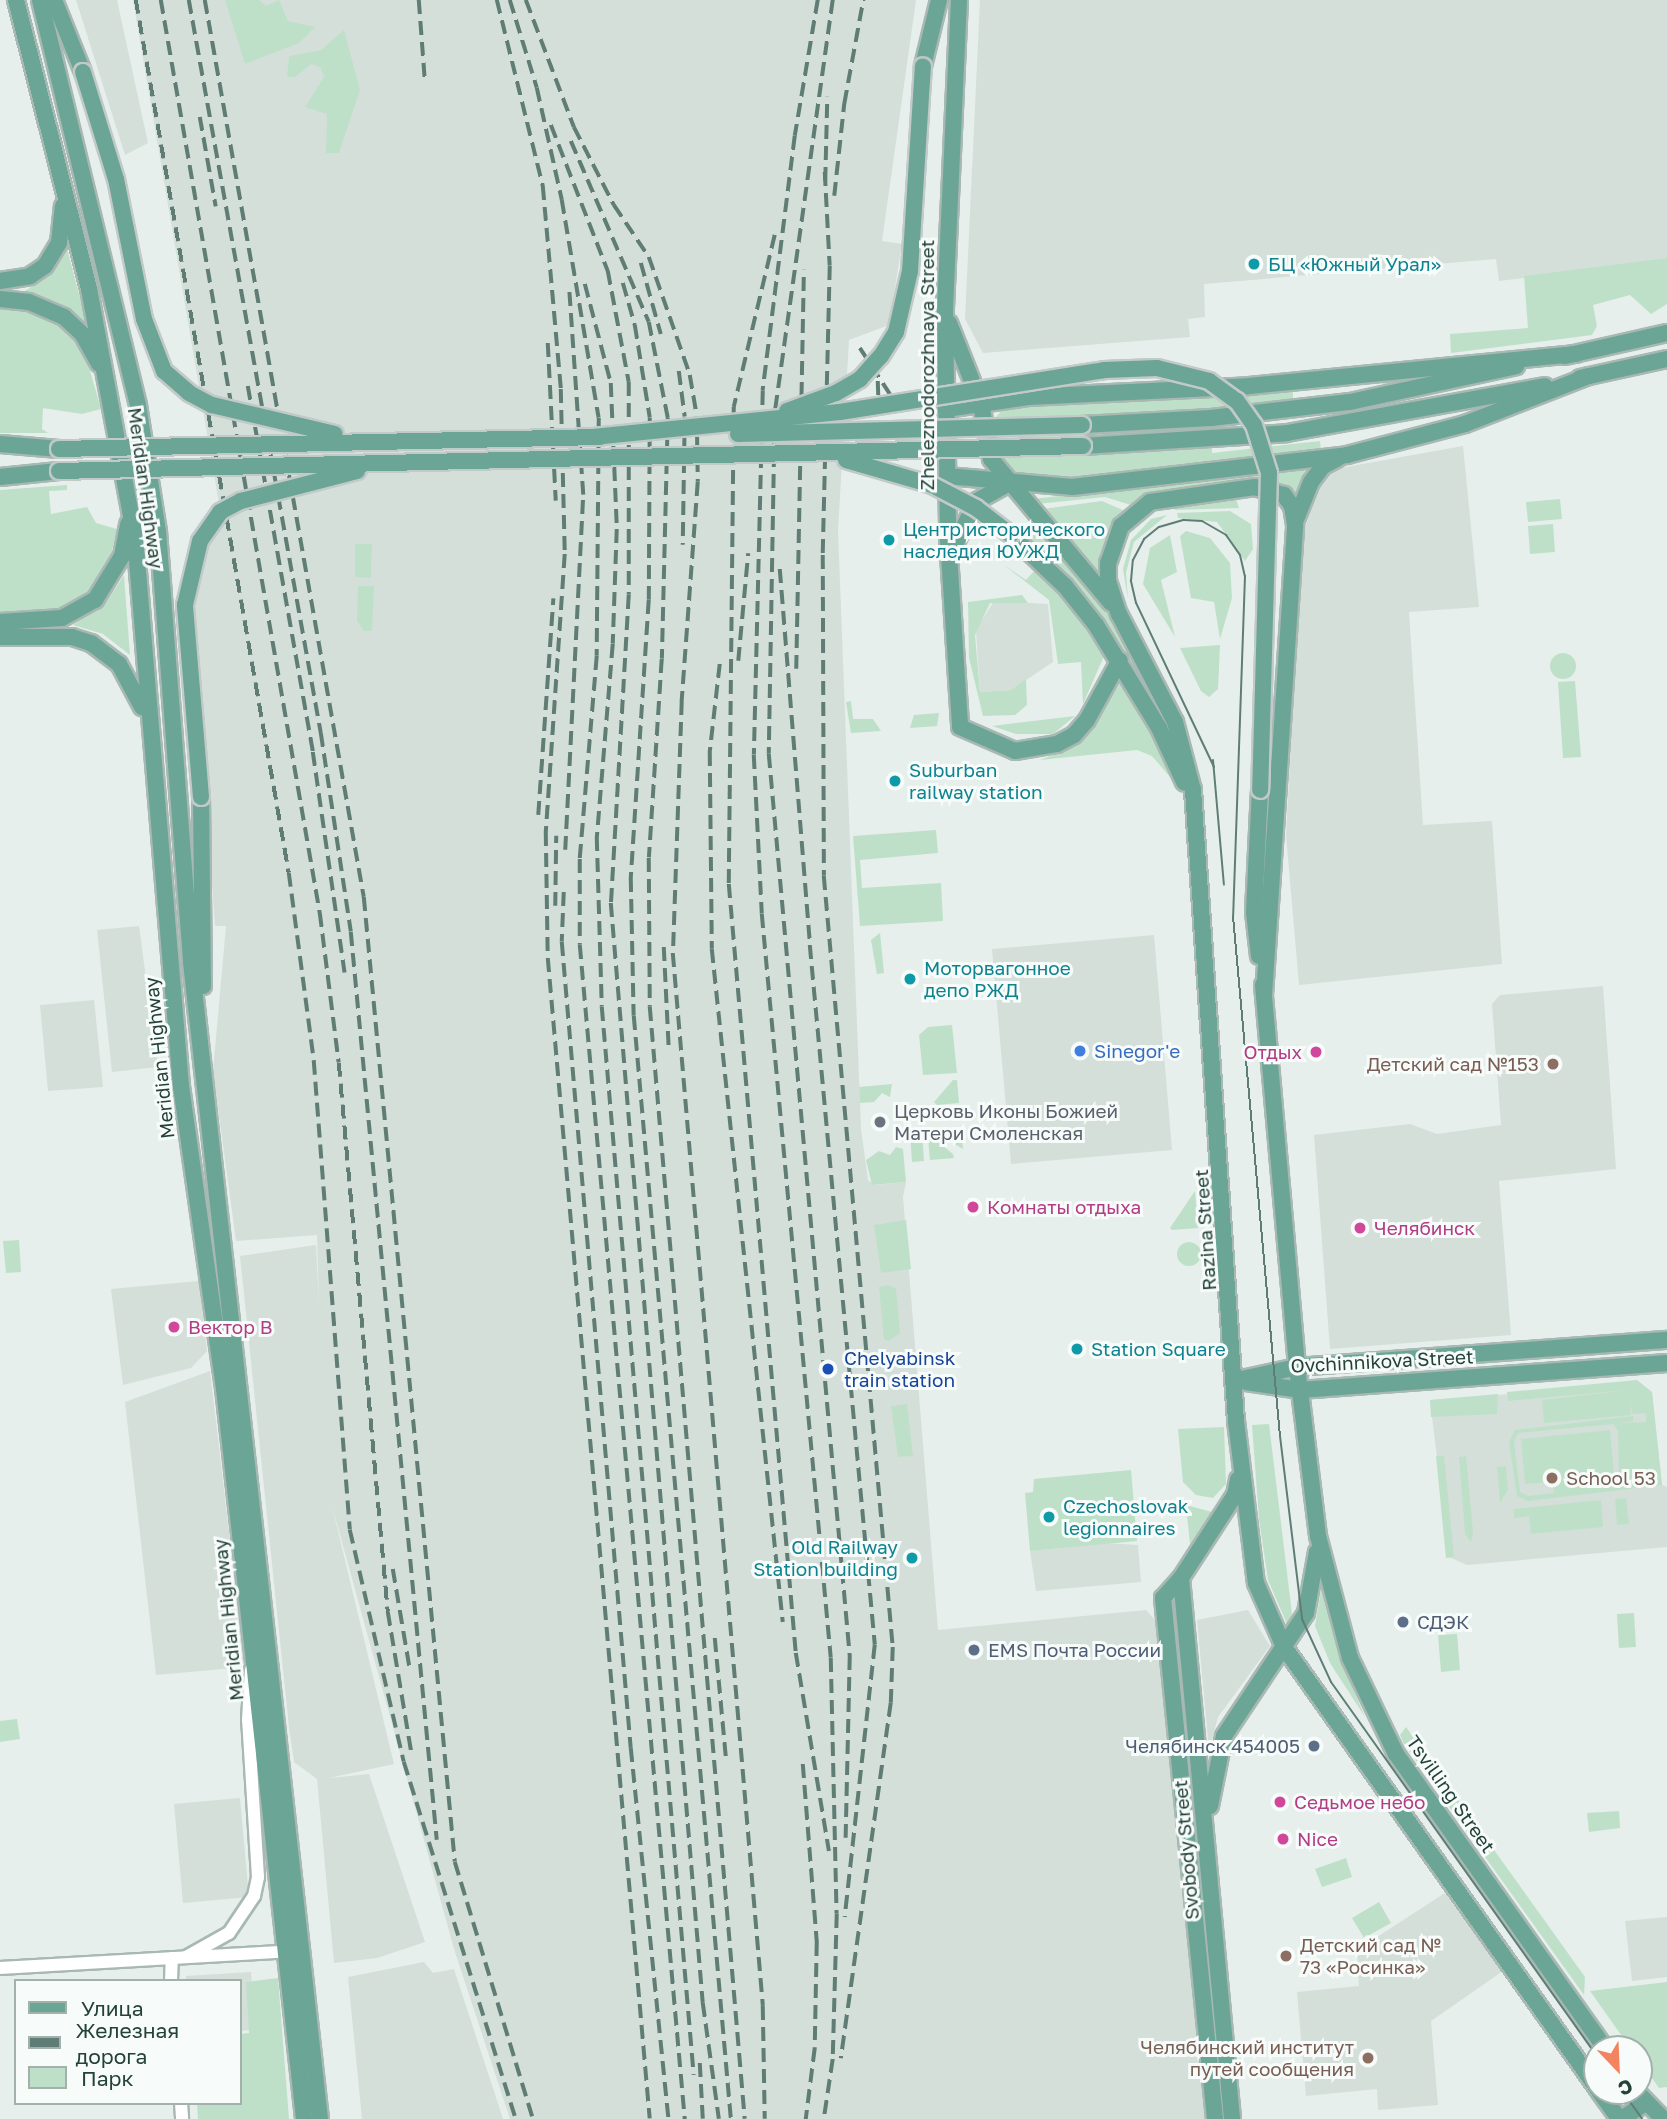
<!DOCTYPE html>
<html>
<head>
<meta charset="utf-8">
<style>
  body { margin:0 }
  #map { position:relative; width:1667px; height:2119px; overflow:hidden; background:#e6efeb; font-family:"Golos Text",sans-serif }
  div>[style] { position:absolute }
  [style*='--x'] { left:calc(var(--x)*1px); top:calc(var(--y)*1px); width:calc(var(--w)*1px); rotate:calc(var(--a)*1deg) }
  .built>* { inset:0; background:#d4dfda }
  .green>* { inset:0; background:#bfe0c8 }
  .round { border-radius:50% }
  .roads { filter:drop-shadow(2px 0 #a8b8b2) drop-shadow(-2px 0 #a8b8b2) drop-shadow(0 2px #a8b8b2) drop-shadow(0 -2px #a8b8b2) }
  .minor>* { height:12px; margin:-6px; padding:0 6px; transform-origin:6px; border-radius:6px; background:#fff }
  .major>* { height:16px; margin:-8px; padding:0 8px; transform-origin:8px; border-radius:8px; background:#6aa596 }
  .tram>* { height:2px; margin:-1px; padding:0 1px; transform-origin:1px; border-radius:1px; background:#5f7d75 }
  .rail>* { height:3.5px; margin-top:-1.75px; transform-origin:0; background:repeating-linear-gradient(90deg,#5f7d75 0 14px,transparent 0 21px) }
  .bridges { filter:drop-shadow(2px 0 #c2cac8) drop-shadow(-2px 0 #c2cac8) drop-shadow(0 2px #c2cac8) drop-shadow(0 -2px #c2cac8) }
  .major-bridge>* { height:16px; margin:-8px; padding:0 8px; transform-origin:8px; border-radius:8px; background:#6aa596 }
  .dots>* { width:19px; height:19px; translate:-50% -50%; box-sizing:border-box; border:4px solid #f7fbf9; border-radius:50% }
  span { translate:-50% -50%; white-space:nowrap; text-align:center; line-height:1.15; -webkit-text-stroke:6px #f7fbf9; paint-order:stroke }
  .culture-label { font-size:19px; color:#0d838f }
  .left { translate:0 -50%; text-align:left }
  .right { translate:-100% -50%; text-align:right }
  .street-label { font-size:19px; color:#24423a }
  .shop-label { font-size:19px; color:#366cbe }
  .hotel-label { font-size:19px; color:#b23c85 }
  .education-label { font-size:19px; color:#785e54 }
  .worship-label { font-size:19px; color:#5b616d }
  .transit-label { font-size:19px; color:#164399 }
  .service-label { font-size:19px; color:#4e5e75 }
  .legend { position:absolute; left:14px; top:1979px; width:228px; height:126px; box-sizing:border-box; background:#f7fbf9; border:2px solid #a3b1ad; margin:0; padding:9px 12px; list-style:none; font-size:21px; color:#24423a }
  .legend li { display:flex; align-items:center; gap:14px; height:35px }
  .legend b { width:35px; border:2px solid #a3b1ad }
  .north { position:absolute; left:1583px; top:2035px; width:70px; height:70px; box-sizing:border-box; background:#f7fbf9; border:2px solid #a3b1ad; border-radius:50%; rotate:157deg; font-size:19px; font-weight:700; line-height:28px; text-align:center; color:#24423a }
  .north::after { content:''; display:block; margin:auto; width:24px; height:32px; background:#f4845f; clip-path:polygon(50% 0,100% 100%,50% 72%,0 100%) }
</style>
</head>
<body>
<div id="map">
  <div class="built">
    <i style="clip-path:polygon(76px 0,117px 0,148px 143px,125px 155px)"></i>
    <i style="clip-path:polygon(133px 0,916px 0,882px 241px,902px 244px,889px 325px,849px 340px,838px 531px,861px 1129px,868px 1180px,875px 1185px,906px 1182px,903px 1197px,938px 1630px,1146px 1610px,1159px 1624px,1208px 2119px,510px 2119px,454px 1949px,332px 1506px,394px 1764px,329px 1778px,369px 1774px,425px 1942px,377px 1958px,334px 1963px,317px 1779px,294px 1762px,289px 1727px,240px 1256px,316px 1245px,319px 1305px,317px 1235px,236px 1241px,213px 1071px,226px 926px,215px 926px,191px 594px,205px 540px,222px 521px)"></i>
    <i style="clip-path:polygon(980px 0,1667px 0,1667px 260px,1499px 281px,1496px 259px,1204px 284px,1205px 317px,1188px 319px,1190px 337px,983px 353px,965px 319px)"></i>
    <i style="clip-path:polygon(1463px 446px,1479px 607px,1409px 612px,1423px 825px,1492px 821px,1502px 964px,1299px 985px,1286px 835px,1302px 539px,1314px 499px,1329px 470px)"></i>
    <i style="clip-path:polygon(994px 601px,1048px 604px,1053px 662px,1011px 690px,980px 692px,976px 630px)"></i>
    <i style="clip-path:polygon(139px 926px,158px 1067px,112px 1072px,97px 930px)"></i>
    <i style="clip-path:polygon(1154px 935px,1172px 1150px,1011px 1164px,992px 949px)"></i>
    <i style="clip-path:polygon(1603px 986px,1616px 1169px,1499px 1181px,1511px 1335px,1330px 1349px,1314px 1135px,1410px 1124px,1437px 1134px,1501px 1125px,1492px 1004px,1500px 995px)"></i>
    <i style="clip-path:polygon(94px 1000px,103px 1087px,48px 1091px,40px 1005px)"></i>
    <i style="clip-path:polygon(199px 1281px,207px 1351px,191px 1368px,123px 1385px,111px 1289px)"></i>
    <i style="clip-path:polygon(210px 1371px,245px 1667px,156px 1675px,125px 1402px)"></i>
    <i style="clip-path:polygon(1641px 1384px,1652px 1392px,1662px 1485px,1667px 1487px,1667px 1547px,1467px 1565px,1449px 1557px,1430px 1400px)"></i>
    <i style="clip-path:polygon(1104px 1543px,1138px 1545px,1141px 1582px,1036px 1591px,1030px 1551px)"></i>
    <i style="clip-path:polygon(1248px 1610px,1270px 1646px,1218px 1717px,1209px 1750px,1197px 1620px)"></i>
    <i style="clip-path:polygon(240px 1798px,249px 1897px,183px 1903px,174px 1804px)"></i>
    <i style="clip-path:polygon(1445px 1893px,1503px 1971px,1431px 2021px,1438px 2105px,1378px 2110px,1377px 2089px,1306px 2096px,1297px 1992px,1359px 1986px,1357px 1950px)"></i>
    <i style="clip-path:polygon(1667px 1917px,1667px 1977px,1632px 1981px,1625px 1921px)"></i>
    <i style="clip-path:polygon(424px 1962px,433px 1973px,454px 1969px,503px 2119px,362px 2119px,348px 1977px)"></i>
    <i style="clip-path:polygon(251px 1972px,255px 2030px,240px 2031px,240px 1981px,186px 1981px,186px 1976px)"></i>
  </div>
  <div class="green">
    <i style="clip-path:polygon(225px 0,259px 0,266px 6px,279px 0,288px 21px,315px 27px,299px 43px,245px 64px)"></i>
    <i style="clip-path:polygon(344px 30px,360px 90px,339px 153px,326px 153px,327px 114px,305px 107px,324px 77px,320px 67px,311px 64px,295px 77px,287px 77px,289px 56px,321px 50px)"></i>
    <i style="clip-path:polygon(67px 248px,87px 325px,60px 304px,25px 291px,48px 276px)"></i>
    <i style="clip-path:polygon(1667px 258px,1667px 304px,1651px 314px,1630px 295px,1593px 305px,1597px 326px,1592px 335px,1451px 353px,1450px 334px,1528px 328px,1524px 276px)"></i>
    <i style="clip-path:polygon(0 307px,35px 311px,70px 333px,87px 360px,101px 409px,82px 414px,43px 408px,42px 429px,48px 433px,0 433px)"></i>
    <i style="clip-path:polygon(1450px 373px,1383px 386px,1382px 381px,1293px 391px,1293px 400px,1213px 408px,1212px 453px,1320px 441px,1321px 450px,1079px 479px,1018px 474px,1000px 462px,996px 417px,1003px 409px,1022px 404px,1194px 397px)"></i>
    <i style="clip-path:polygon(1311px 466px,1296px 495px,1275px 481px,1259px 479px,1157px 491px,1131px 505px,1105px 497px,1037px 504px,1033px 499px)"></i>
    <i style="clip-path:polygon(67px 485px,67px 490px,49px 491px,51px 514px,87px 507px,96px 523px,117px 529px,109px 564px,91px 591px,61px 610px,0 615px,0 490px)"></i>
    <i style="clip-path:polygon(1235px 496px,1239px 508px,1175px 510px,1175px 506px)"></i>
    <i style="clip-path:polygon(1560px 499px,1562px 519px,1528px 522px,1526px 502px)"></i>
    <i style="clip-path:polygon(1102px 501px,1125px 511px,1108px 532px,1101px 576px,1043px 509px)"></i>
    <i style="clip-path:polygon(1230px 511px,1251px 524px,1253px 549px,1245px 561px,1217px 522px,1178px 518px,1177px 513px)"></i>
    <i style="clip-path:polygon(1167px 515px,1134px 542px,1126px 573px,1128px 599px,1123px 569px,1131px 540px,1151px 519px)"></i>
    <i style="clip-path:polygon(1553px 524px,1555px 552px,1530px 554px,1528px 526px)"></i>
    <i style="clip-path:polygon(1039px 525px,1109px 613px,1168px 724px,1085px 595px,1015px 526px,1030px 536px)"></i>
    <i style="clip-path:polygon(1186px 531px,1210px 538px,1230px 563px,1232px 598px,1220px 639px,1214px 602px,1191px 598px,1180px 536px)"></i>
    <i style="clip-path:polygon(1170px 535px,1177px 572px,1161px 580px,1175px 637px,1143px 584px,1150px 548px)"></i>
    <i style="clip-path:polygon(355px 544px,372px 544px,371px 578px,355px 577px)"></i>
    <i style="clip-path:polygon(1004px 565px,1026px 580px,1035px 570px,1072px 609px,1104px 656px,1083px 704px,1081px 662px,1058px 664px,1049px 600px)"></i>
    <i style="clip-path:polygon(124px 575px,124px 576px,130px 655px,103px 634px,73px 625px,107px 601px)"></i>
    <i style="clip-path:polygon(358px 586px,374px 586px,372px 631px,364px 631px,357px 621px)"></i>
    <i style="clip-path:polygon(1022px 595px,1028px 603px,990px 603px,975px 635px,980px 692px,1011px 690px,1026px 679px,1027px 705px,1015px 715px,983px 716px,969px 658px,968px 602px)"></i>
    <i style="clip-path:polygon(1220px 645px,1218px 689px,1209px 697px,1201px 691px,1180px 648px)"></i>
    <i class="round" style="left:1550px;top:653px;width:26px;height:26px"></i>
    <i style="clip-path:polygon(1122px 680px,1157px 741px,1176px 784px,1152px 756px,1137px 750px,1040px 760px,1073px 747px,1086px 736px)"></i>
    <i style="clip-path:polygon(1575px 681px,1581px 757px,1563px 758px,1558px 682px)"></i>
    <i style="clip-path:polygon(851px 701px,853px 719px,873px 719px,881px 731px,851px 733px,846px 702px)"></i>
    <i style="clip-path:polygon(939px 713px,937px 726px,910px 728px,914px 715px)"></i>
    <i style="clip-path:polygon(1075px 716px,1053px 734px,1016px 734px,992px 726px)"></i>
    <i style="clip-path:polygon(936px 830px,938px 853px,860px 860px,862px 888px,941px 883px,943px 921px,860px 926px,853px 836px)"></i>
    <i style="clip-path:polygon(880px 933px,884px 973px,877px 974px,871px 940px)"></i>
    <i style="clip-path:polygon(952px 1025px,957px 1073px,923px 1075px,919px 1035px,928px 1027px)"></i>
    <i style="clip-path:polygon(953px 1080px,957px 1080px,959px 1103px,937px 1105px,934px 1102px)"></i>
    <i style="clip-path:polygon(892px 1084px,890px 1097px,882px 1093px,874px 1102px,860px 1103px,859px 1087px)"></i>
    <i style="clip-path:polygon(961px 1128px,963px 1149px,938px 1134px,940px 1130px)"></i>
    <i style="clip-path:polygon(922px 1131px,924px 1161px,912px 1162px,910px 1132px)"></i>
    <i style="clip-path:polygon(932px 1137px,953px 1154px,954px 1158px,930px 1160px,928px 1138px)"></i>
    <i style="clip-path:polygon(896px 1147px,903px 1149px,906px 1182px,872px 1185px,866px 1160px,879px 1151px,890px 1155px)"></i>
    <i style="clip-path:polygon(1195px 1191px,1198px 1228px,1172px 1230px,1170px 1228px)"></i>
    <i style="clip-path:polygon(906px 1220px,911px 1269px,881px 1273px,874px 1225px)"></i>
    <i style="clip-path:polygon(19px 1240px,21px 1272px,6px 1273px,3px 1241px)"></i>
    <i class="round" style="left:1177px;top:1242px;width:24px;height:24px"></i>
    <i style="clip-path:polygon(888px 1285px,896px 1289px,900px 1333px,888px 1341px,884px 1339px,879px 1287px)"></i>
    <i style="clip-path:polygon(evenodd,1637px 1380px,1652px 1392px,1662px 1485px,1528px 1501px,1517px 1496px,1509px 1442px,1515px 1430px,1633px 1416px,1633px 1421px,1619px 1423px,1646px 1422px,1646px 1413px,1632px 1414px,1629px 1395px,1631px 1415px,1544px 1423px,1542px 1400px,1629px 1390px,1508px 1401px,1507px 1392px,1637px 1380px,1613px 1424px,1618px 1431px,1619px 1485px,1601px 1488px,1600px 1477px,1614px 1476px,1610px 1430px,1521px 1439px,1525px 1484px,1553px 1482px,1554px 1493px,1528px 1496px,1520px 1492px,1514px 1441px,1518px 1433px,1613px 1424px)"></i>
    <i style="clip-path:polygon(1498px 1394px,1497px 1414px,1431px 1417px,1430px 1400px)"></i>
    <i style="clip-path:polygon(907px 1404px,913px 1456px,898px 1457px,891px 1406px)"></i>
    <i style="clip-path:polygon(1269px 1424px,1292px 1614px,1287px 1624px,1268px 1580px,1259px 1519px,1252px 1425px)"></i>
    <i style="clip-path:polygon(1224px 1427px,1226px 1484px,1213px 1498px,1196px 1495px,1183px 1482px,1178px 1429px)"></i>
    <i style="clip-path:polygon(1436px 1456px,1444px 1456px,1454px 1557px,1446px 1558px)"></i>
    <i style="clip-path:polygon(1466px 1456px,1473px 1533px,1471px 1542px,1465px 1534px,1459px 1457px)"></i>
    <i style="clip-path:polygon(1506px 1466px,1508px 1490px,1500px 1503px,1497px 1467px)"></i>
    <i style="clip-path:polygon(1131px 1470px,1137px 1541px,1030px 1551px,1025px 1493px,1033px 1492px,1034px 1479px)"></i>
    <i style="clip-path:polygon(1626px 1498px,1629px 1524px,1617px 1525px,1615px 1499px)"></i>
    <i style="clip-path:polygon(1601px 1500px,1603px 1527px,1531px 1534px,1529px 1516px,1514px 1518px,1514px 1509px)"></i>
    <i style="clip-path:polygon(1186px 1505px,1212px 1512px,1190px 1544px)"></i>
    <i style="clip-path:polygon(1322px 1584px,1346px 1672px,1365px 1717px,1330px 1663px,1315px 1626px)"></i>
    <i style="clip-path:polygon(1634px 1613px,1636px 1647px,1619px 1648px,1617px 1614px)"></i>
    <i style="clip-path:polygon(1457px 1634px,1460px 1670px,1441px 1672px,1438px 1635px)"></i>
    <i style="clip-path:polygon(17px 1719px,20px 1739px,0 1742px,0 1721px)"></i>
    <i style="clip-path:polygon(1406px 1727px,1585px 1977px,1584px 1995px,1404px 1744px,1400px 1735px)"></i>
    <i style="clip-path:polygon(1619px 1811px,1620px 1828px,1589px 1832px,1587px 1813px)"></i>
    <i style="clip-path:polygon(1346px 1858px,1352px 1877px,1322px 1887px,1315px 1869px)"></i>
    <i style="clip-path:polygon(1379px 1902px,1391px 1923px,1364px 1938px,1352px 1918px)"></i>
    <i style="clip-path:polygon(278px 1978px,289px 2119px,198px 2119px,197px 2103px,240px 2103px,240px 2034px,249px 2033px,246px 1982px)"></i>
    <i style="clip-path:polygon(1667px 1982px,1667px 2087px,1659px 2088px,1639px 2060px,1639px 2049px,1631px 2049px,1590px 1991px)"></i>
  </div>
  <div class="roads">
    <div class="minor">
      <i style="--x:186;--y:1957;--w:49;--a:-29.2"></i>
      <i style="--x:229;--y:1933;--w:45;--a:-56"></i>
      <i style="--x:254;--y:1896;--w:19;--a:-78"></i>
      <i style="--x:258;--y:1877;--w:157;--a:-93.6"></i>
      <i style="--x:248;--y:1720;--w:50;--a:-86.6"></i>
      <i style="--x:0;--y:1968;--w:293;--a:-3.3"></i>
      <i style="--x:171;--y:1981;--w:23;--a:-88"></i>
      <i style="--x:181;--y:2103;--w:16;--a:86"></i>
    </div>
    <div class="major">
      <i style="--x:16;--y:0;--w:298;--a:75.8"></i>
      <i style="--x:89;--y:289;--w:251;--a:79.5"></i>
      <i style="--x:135;--y:536;--w:552;--a:85.22"></i>
      <i style="--x:181;--y:1086;--w:305;--a:81.9"></i>
      <i style="--x:224;--y:1388;--w:735;--a:83.75"></i>
      <i style="--x:40;--y:0;--w:417;--a:76.4"></i>
      <i style="--x:138;--y:405;--w:128;--a:81"></i>
      <i style="--x:158;--y:531;--w:432;--a:85.6"></i>
      <i style="--x:191;--y:962;--w:1164;--a:83.64"></i>
      <i style="--x:54;--y:0;--w:78;--a:68.1"></i>
      <i style="--x:959;--y:0;--w:311;--a:92.6"></i>
      <i style="--x:945;--y:311;--w:228;--a:89.2"></i>
      <i style="--x:948;--y:539;--w:188;--a:86.3"></i>
      <i style="--x:960;--y:727;--w:60;--a:23.6"></i>
      <i style="--x:1015;--y:751;--w:43;--a:-9.5"></i>
      <i style="--x:1057;--y:744;--w:19;--a:-28"></i>
      <i style="--x:1074;--y:735;--w:20;--a:-49"></i>
      <i style="--x:1087;--y:720;--w:68;--a:-61.2"></i>
      <i style="--x:923;--y:66;--w:68;--a:-76.4"></i>
      <i style="--x:0;--y:281;--w:30;--a:-9"></i>
      <i style="--x:30;--y:276;--w:18;--a:-34"></i>
      <i style="--x:45;--y:266;--w:27;--a:-59"></i>
      <i style="--x:59;--y:243;--w:37;--a:-84"></i>
      <i style="--x:0;--y:299;--w:29;--a:6"></i>
      <i style="--x:29;--y:302;--w:38;--a:23"></i>
      <i style="--x:64;--y:317;--w:26;--a:43"></i>
      <i style="--x:83;--y:335;--w:33;--a:61"></i>
      <i style="--x:949;--y:323;--w:87;--a:68.4"></i>
      <i style="--x:981;--y:404;--w:56;--a:79.7"></i>
      <i style="--x:991;--y:459;--w:187;--a:50.2"></i>
      <i style="--x:1565;--y:356;--w:105;--a:-12.7"></i>
      <i style="--x:1580;--y:378;--w:89;--a:-12.3"></i>
      <i style="--x:946;--y:409;--w:83;--a:-8.3"></i>
      <i style="--x:1028;--y:397;--w:221;--a:-2.8"></i>
      <i style="--x:1249;--y:386;--w:329;--a:-5.6"></i>
      <i style="--x:1082;--y:425;--w:129;--a:-3.1"></i>
      <i style="--x:1211;--y:418;--w:140;--a:-6.6"></i>
      <i style="--x:1350;--y:402;--w:170;--a:-12.2"></i>
      <i style="--x:0;--y:444;--w:59;--a:4.8"></i>
      <i style="--x:1083;--y:446;--w:204;--a:-3.6"></i>
      <i style="--x:1287;--y:433;--w:262;--a:-10.3"></i>
      <i style="--x:947;--y:476;--w:125;--a:5"></i>
      <i style="--x:1072;--y:487;--w:277;--a:-6.6"></i>
      <i style="--x:1347;--y:455;--w:122;--a:-14.7"></i>
      <i style="--x:1465;--y:424;--w:133;--a:-21.2"></i>
      <i style="--x:0;--y:477;--w:59;--a:-5.8"></i>
      <i style="--x:1295;--y:522;--w:43;--a:-68.2"></i>
      <i style="--x:1311;--y:482;--w:20;--a:-53"></i>
      <i style="--x:1323;--y:466;--w:16;--a:-27"></i>
      <i style="--x:1011;--y:535;--w:74;--a:43.4"></i>
      <i style="--x:1065;--y:586;--w:50;--a:51.5"></i>
      <i style="--x:1096;--y:625;--w:121;--a:58.5"></i>
      <i style="--x:1159;--y:728;--w:60;--a:65.2"></i>
      <i style="--x:951;--y:552;--w:57;--a:-63"></i>
      <i style="--x:977;--y:501;--w:38;--a:-29"></i>
      <i style="--x:0;--y:622;--w:62;--a:-3.7"></i>
      <i style="--x:62;--y:618;--w:38;--a:-29"></i>
      <i style="--x:95;--y:600;--w:52;--a:-58.5"></i>
      <i style="--x:122;--y:556;--w:33;--a:-79"></i>
      <i style="--x:0;--y:637;--w:72;--a:0"></i>
      <i style="--x:72;--y:637;--w:20;--a:18"></i>
      <i style="--x:91;--y:643;--w:35;--a:37"></i>
      <i style="--x:119;--y:664;--w:49;--a:61.9"></i>
      <i style="--x:201;--y:797;--w:189;--a:89.4"></i>
      <i style="--x:1259;--y:956;--w:44;--a:-96.5"></i>
      <i style="--x:1254;--y:912;--w:122;--a:-87.2"></i>
      <i style="--x:1263;--y:985;--w:384;--a:84.9"></i>
      <i style="--x:1297;--y:1367;--w:170;--a:82.9"></i>
      <i style="--x:1318;--y:1536;--w:126;--a:75.3"></i>
      <i style="--x:1350;--y:1658;--w:106;--a:64.4"></i>
      <i style="--x:1396;--y:1754;--w:362;--a:54.6"></i>
      <i style="--x:1264;--y:995;--w:471;--a:-86.2"></i>
      <i style="--x:1295;--y:525;--w:19;--a:-99"></i>
      <i style="--x:1292;--y:506;--w:14;--a:-126"></i>
      <i style="--x:1284;--y:495;--w:30;--a:-165"></i>
      <i style="--x:1255;--y:487;--w:106;--a:171.9"></i>
      <i style="--x:1150;--y:502;--w:38;--a:140"></i>
      <i style="--x:1121;--y:526;--w:39;--a:109"></i>
      <i style="--x:1108;--y:563;--w:18;--a:90"></i>
      <i style="--x:1108;--y:581;--w:35;--a:72"></i>
      <i style="--x:1119;--y:614;--w:122;--a:62.6"></i>
      <i style="--x:1175;--y:722;--w:70;--a:75.2"></i>
      <i style="--x:1193;--y:790;--w:632;--a:86.1"></i>
      <i style="--x:1236;--y:1421;--w:163;--a:83"></i>
      <i style="--x:1256;--y:1583;--w:70;--a:66.4"></i>
      <i style="--x:1284;--y:1647;--w:541;--a:54.63"></i>
      <i style="--x:1237;--y:1380;--w:61;--a:-12.2"></i>
      <i style="--x:1297;--y:1367;--w:371;--a:-4.2"></i>
      <i style="--x:1246;--y:1382;--w:55;--a:8.4"></i>
      <i style="--x:1300;--y:1390;--w:368;--a:-4.2"></i>
      <i style="--x:1181;--y:1578;--w:543;--a:84.61"></i>
      <i style="--x:1210;--y:1806;--w:71;--a:-78.7"></i>
      <i style="--x:1224;--y:1736;--w:148;--a:-56.3"></i>
      <i style="--x:1306;--y:1613;--w:62;--a:-79.8"></i>
      <i style="--x:1599;--y:2091;--w:34;--a:54"></i>
      <i style="--x:1636;--y:2091;--w:39;--a:46"></i>
      <i style="--x:1215;--y:2119;--w:524;--a:-95.7"></i>
      <i style="--x:1163;--y:1598;--w:27;--a:-48"></i>
      <i style="--x:1181;--y:1578;--w:99;--a:-57"></i>
      <i style="--x:1235;--y:1495;--w:16;--a:-79"></i>
      <i style="--x:1622;--y:2119;--w:29;--a:-35"></i>
    </div>
  </div>
  <div class="tram">
    <i style="--x:1213;--y:760;--w:125;--a:85"></i>
    <i style="--x:1214;--y:767;--w:182;--a:-115.4"></i>
    <i style="--x:1136;--y:603;--w:23;--a:-103"></i>
    <i style="--x:1131;--y:581;--w:21;--a:-85"></i>
    <i style="--x:1133;--y:560;--w:24;--a:-62"></i>
    <i style="--x:1144;--y:539;--w:19;--a:-39"></i>
    <i style="--x:1159;--y:527;--w:26;--a:-16"></i>
    <i style="--x:1184;--y:520;--w:18;--a:3"></i>
    <i style="--x:1202;--y:521;--w:28;--a:30"></i>
    <i style="--x:1226;--y:535;--w:24;--a:55"></i>
    <i style="--x:1240;--y:555;--w:22;--a:77"></i>
    <i style="--x:1245;--y:576;--w:340;--a:92"></i>
    <i style="--x:1233;--y:916;--w:522;--a:84.84"></i>
    <i style="--x:1280;--y:1436;--w:184;--a:83.1"></i>
    <i style="--x:1302;--y:1619;--w:69;--a:65.3"></i>
    <i style="--x:1331;--y:1682;--w:459;--a:54.6"></i>
    <i style="--x:1622;--y:2091;--w:34;--a:54"></i>
  </div>
  <div class="rail">
    <i style="--x:136;--y:0;--w:886;--a:80.06"></i>
    <i style="--x:289;--y:873;--w:190;--a:82.4"></i>
    <i style="--x:314;--y:1061;--w:470;--a:85.6"></i>
    <i style="--x:350;--y:1530;--w:238;--a:76.9"></i>
    <i style="--x:404;--y:1762;--w:374;--a:72.6"></i>
    <i style="--x:161;--y:0;--w:927;--a:80.12"></i>
    <i style="--x:320;--y:913;--w:151;--a:82.8"></i>
    <i style="--x:339;--y:1063;--w:551;--a:84.9"></i>
    <i style="--x:388;--y:1612;--w:145;--a:80.5"></i>
    <i style="--x:189;--y:0;--w:745;--a:79.79"></i>
    <i style="--x:321;--y:733;--w:201;--a:81.4"></i>
    <i style="--x:351;--y:932;--w:912;--a:84.59"></i>
    <i style="--x:205;--y:0;--w:911;--a:79.95"></i>
    <i style="--x:364;--y:897;--w:969;--a:84.61"></i>
    <i style="--x:455;--y:1862;--w:269;--a:73.1"></i>
    <i style="--x:419;--y:0;--w:79;--a:85.7"></i>
    <i style="--x:497;--y:0;--w:192;--a:76.1"></i>
    <i style="--x:543;--y:186;--w:204;--a:84.9"></i>
    <i style="--x:561;--y:389;--w:165;--a:88.6"></i>
    <i style="--x:565;--y:554;--w:279;--a:93.9"></i>
    <i style="--x:546;--y:832;--w:126;--a:89.1"></i>
    <i style="--x:548;--y:958;--w:1165;--a:84.98"></i>
    <i style="--x:510;--y:0;--w:92;--a:72.9"></i>
    <i style="--x:537;--y:88;--w:115;--a:77.4"></i>
    <i style="--x:562;--y:200;--w:221;--a:80.4"></i>
    <i style="--x:599;--y:418;--w:238;--a:90.5"></i>
    <i style="--x:597;--y:656;--w:204;--a:94.8"></i>
    <i style="--x:580;--y:859;--w:86;--a:90"></i>
    <i style="--x:580;--y:945;--w:1179;--a:84.89"></i>
    <i style="--x:526;--y:0;--w:136;--a:69.3"></i>
    <i style="--x:574;--y:127;--w:88;--a:62.9"></i>
    <i style="--x:614;--y:205;--w:63;--a:56.1"></i>
    <i style="--x:649;--y:257;--w:125;--a:70.8"></i>
    <i style="--x:690;--y:375;--w:42;--a:80.3"></i>
    <i style="--x:697;--y:416;--w:66;--a:89.1"></i>
    <i style="--x:698;--y:482;--w:220;--a:94.2"></i>
    <i style="--x:682;--y:701;--w:252;--a:92"></i>
    <i style="--x:673;--y:953;--w:1057;--a:85.11"></i>
    <i style="--x:763;--y:2006;--w:113;--a:89"></i>
    <i style="--x:818;--y:0;--w:138;--a:99.6"></i>
    <i style="--x:795;--y:136;--w:257;--a:97.2"></i>
    <i style="--x:763;--y:391;--w:364;--a:91.4"></i>
    <i style="--x:754;--y:755;--w:159;--a:87.1"></i>
    <i style="--x:762;--y:914;--w:747;--a:84.7"></i>
    <i style="--x:831;--y:1658;--w:256;--a:88.7"></i>
    <i style="--x:837;--y:1914;--w:145;--a:91.6"></i>
    <i style="--x:833;--y:2059;--w:61;--a:98.5"></i>
    <i style="--x:833;--y:0;--w:415;--a:98"></i>
    <i style="--x:775;--y:411;--w:343;--a:91"></i>
    <i style="--x:769;--y:754;--w:906;--a:84.87"></i>
    <i style="--x:850;--y:1656;--w:182;--a:91.3"></i>
    <i style="--x:200;--y:117;--w:91;--a:79.9"></i>
    <i style="--x:551;--y:125;--w:157;--a:68.7"></i>
    <i style="--x:608;--y:271;--w:113;--a:79.3"></i>
    <i style="--x:629;--y:382;--w:213;--a:90"></i>
    <i style="--x:629;--y:595;--w:309;--a:93.3"></i>
    <i style="--x:611;--y:903;--w:1104;--a:85.22"></i>
    <i style="--x:703;--y:2003;--w:117;--a:82.1"></i>
    <i style="--x:571;--y:141;--w:197;--a:66.7"></i>
    <i style="--x:649;--y:322;--w:98;--a:78.8"></i>
    <i style="--x:668;--y:418;--w:241;--a:91.4"></i>
    <i style="--x:662;--y:659;--w:199;--a:93.7"></i>
    <i style="--x:649;--y:858;--w:149;--a:89.6"></i>
    <i style="--x:650;--y:1007;--w:1116;--a:85.12"></i>
    <i style="--x:825;--y:172;--w:94;--a:87"></i>
    <i style="--x:830;--y:266;--w:289;--a:91.4"></i>
    <i style="--x:823;--y:555;--w:321;--a:89.8"></i>
    <i style="--x:824;--y:876;--w:774;--a:84.89"></i>
    <i style="--x:893;--y:1647;--w:56;--a:92"></i>
    <i style="--x:891;--y:1703;--w:359;--a:98"></i>
    <i style="--x:825;--y:181;--w:84;--a:-88.6"></i>
    <i style="--x:834;--y:196;--w:93;--a:-83.8"></i>
    <i style="--x:844;--y:104;--w:106;--a:-79.6"></i>
    <i style="--x:775;--y:235;--w:177;--a:103.4"></i>
    <i style="--x:734;--y:407;--w:477;--a:90.6"></i>
    <i style="--x:729;--y:884;--w:772;--a:85.02"></i>
    <i style="--x:796;--y:1653;--w:201;--a:80.5"></i>
    <i style="--x:641;--y:263;--w:74;--a:74.3"></i>
    <i style="--x:623;--y:283;--w:44;--a:74.1"></i>
    <i style="--x:635;--y:325;--w:94;--a:80.8"></i>
    <i style="--x:650;--y:418;--w:182;--a:90.3"></i>
    <i style="--x:649;--y:600;--w:279;--a:93.7"></i>
    <i style="--x:631;--y:878;--w:138;--a:88.8"></i>
    <i style="--x:634;--y:1016;--w:1107;--a:84.97"></i>
    <i style="--x:585;--y:284;--w:102;--a:75.3"></i>
    <i style="--x:611;--y:383;--w:146;--a:87.6"></i>
    <i style="--x:617;--y:529;--w:115;--a:92"></i>
    <i style="--x:613;--y:644;--w:194;--a:94.7"></i>
    <i style="--x:597;--y:837;--w:170;--a:88.3"></i>
    <i style="--x:602;--y:1007;--w:1072;--a:85.08"></i>
    <i style="--x:548;--y:343;--w:158;--a:87.1"></i>
    <i style="--x:860;--y:348;--w:79;--a:56.9"></i>
    <i style="--x:679;--y:371;--w:46;--a:82.6"></i>
    <i style="--x:685;--y:417;--w:128;--a:90.9"></i>
    <i style="--x:878;--y:381;--w:36;--a:88"></i>
    <i style="--x:248;--y:386;--w:372;--a:79.9"></i>
    <i style="--x:313;--y:752;--w:223;--a:81.8"></i>
    <i style="--x:780;--y:569;--w:377;--a:85.4"></i>
    <i style="--x:810;--y:945;--w:703;--a:84.69"></i>
    <i style="--x:875;--y:1645;--w:274;--a:96.3"></i>
    <i style="--x:738;--y:661;--w:108;--a:-84.7"></i>
    <i style="--x:720;--y:664;--w:89;--a:96.5"></i>
    <i style="--x:710;--y:752;--w:197;--a:89.4"></i>
    <i style="--x:712;--y:949;--w:677;--a:83.98"></i>
    <i style="--x:796;--y:669;--w:399;--a:-88.9"></i>
    <i style="--x:538;--y:815;--w:217;--a:-86"></i>
    <i style="--x:565;--y:850;--w:355;--a:-87.1"></i>
    <i style="--x:583;--y:495;--w:207;--a:-93.9"></i>
    <i style="--x:564;--y:892;--w:50;--a:92.3"></i>
    <i style="--x:562;--y:942;--w:809;--a:85.11"></i>
    <i style="--x:631;--y:1748;--w:373;--a:84.2"></i>
    <i style="--x:555;--y:906;--w:70;--a:-89.2"></i>
    <i style="--x:664;--y:947;--w:101;--a:87.2"></i>
    <i style="--x:393;--y:1569;--w:101;--a:80.4"></i>
    <i style="--x:715;--y:1638;--w:120;--a:84.7"></i>
    <i style="--x:803;--y:1764;--w:179;--a:85.5"></i>
    <i style="--x:817;--y:1942;--w:106;--a:91.1"></i>
    <i style="--x:815;--y:2048;--w:72;--a:97.2"></i>
    <i style="--x:700;--y:2063;--w:56;--a:86.9"></i>
  </div>
  <div class="bridges">
    <div class="major-bridge">
      <i style="--x:83;--y:72;--w:112;--a:72.9"></i>
      <i style="--x:116;--y:179;--w:143;--a:78.7"></i>
      <i style="--x:144;--y:319;--w:56;--a:69"></i>
      <i style="--x:164;--y:371;--w:33;--a:41"></i>
      <i style="--x:189;--y:393;--w:26;--a:28"></i>
      <i style="--x:212;--y:405;--w:126;--a:13.3"></i>
      <i style="--x:787;--y:411;--w:52;--a:-20.2"></i>
      <i style="--x:836;--y:393;--w:28;--a:-30"></i>
      <i style="--x:860;--y:379;--w:31;--a:-48"></i>
      <i style="--x:881;--y:356;--w:28;--a:-58"></i>
      <i style="--x:896;--y:332;--w:63;--a:-77.1"></i>
      <i style="--x:910;--y:271;--w:205;--a:-86.4"></i>
      <i style="--x:738;--y:434;--w:344;--a:-1.5"></i>
      <i style="--x:593;--y:437;--w:248;--a:-5.8"></i>
      <i style="--x:840;--y:412;--w:267;--a:-9"></i>
      <i style="--x:1104;--y:370;--w:53;--a:-2.2"></i>
      <i style="--x:1157;--y:368;--w:54;--a:14"></i>
      <i style="--x:1209;--y:381;--w:34;--a:36"></i>
      <i style="--x:1237;--y:401;--w:29;--a:55"></i>
      <i style="--x:1254;--y:425;--w:50;--a:72.6"></i>
      <i style="--x:1269;--y:473;--w:317;--a:91.6"></i>
      <i style="--x:59;--y:449;--w:541;--a:-1.27"></i>
      <i style="--x:846;--y:460;--w:90;--a:16.2"></i>
      <i style="--x:932;--y:485;--w:50;--a:27.6"></i>
      <i style="--x:976;--y:508;--w:44;--a:37.6"></i>
      <i style="--x:59;--y:471;--w:1024;--a:-1.4"></i>
      <i style="--x:201;--y:797;--w:193;--a:-94.8"></i>
      <i style="--x:185;--y:605;--w:66;--a:-76.8"></i>
      <i style="--x:200;--y:541;--w:35;--a:-55"></i>
      <i style="--x:220;--y:512;--w:24;--a:-28"></i>
      <i style="--x:241;--y:501;--w:120;--a:-14.5"></i>
    </div>
  </div>
  <div class="dots">
    <i style="left:1254px;top:264px;background:#0f9aa8"></i>
    <i style="left:889px;top:540px;background:#0f9aa8"></i>
    <i style="left:895px;top:781px;background:#0f9aa8"></i>
    <i style="left:910px;top:979px;background:#0f9aa8"></i>
    <i style="left:1080px;top:1051px;background:#3f7fe0"></i>
    <i style="left:1316px;top:1052px;background:#d1479c"></i>
    <i style="left:1553px;top:1064px;background:#8d6e63"></i>
    <i style="left:880px;top:1122px;background:#6b7280"></i>
    <i style="left:973px;top:1207px;background:#d1479c"></i>
    <i style="left:1360px;top:1228px;background:#d1479c"></i>
    <i style="left:174px;top:1327px;background:#d1479c"></i>
    <i style="left:1077px;top:1349px;background:#0f9aa8"></i>
    <i style="left:828px;top:1369px;background:#1a4fb4"></i>
    <i style="left:1552px;top:1478px;background:#8d6e63"></i>
    <i style="left:1049px;top:1517px;background:#0f9aa8"></i>
    <i style="left:912px;top:1558px;background:#0f9aa8"></i>
    <i style="left:1403px;top:1622px;background:#5c6f8a"></i>
    <i style="left:974px;top:1650px;background:#5c6f8a"></i>
    <i style="left:1314px;top:1746px;background:#5c6f8a"></i>
    <i style="left:1280px;top:1802px;background:#d1479c"></i>
    <i style="left:1283px;top:1839px;background:#d1479c"></i>
    <i style="left:1286px;top:1956px;background:#8d6e63"></i>
    <i style="left:1368px;top:2058px;background:#8d6e63"></i>
  </div>
  <div class="culture-label">
    <span class="left" style="left:1268px;top:264px">БЦ «Южный Урал»</span>
    <span class="left" style="left:903px;top:540px">Центр исторического<br>наследия ЮУЖД</span>
    <span class="left" style="left:909px;top:781px">Suburban<br>railway station</span>
    <span class="left" style="left:924px;top:979px">Моторвагонное<br>депо РЖД</span>
    <span class="left" style="left:1091px;top:1349px">Station Square</span>
    <span class="left" style="left:1063px;top:1517px">Czechoslovak<br>legionnaires</span>
    <span class="right" style="left:898px;top:1558px">Old Railway<br>Station building</span>
  </div>
  <div class="street-label">
    <span style="left:927px;top:365px;rotate:-90deg">Zheleznodorozhnaya Street</span>
    <span style="left:146px;top:488px;rotate:82deg">Meridian Highway</span>
    <span style="left:159px;top:1058px;rotate:-96deg">Meridian Highway</span>
    <span style="left:1205px;top:1230px;rotate:-94deg">Razina Street</span>
    <span style="left:1382px;top:1361px;rotate:-3deg">Ovchinnikova Street</span>
    <span style="left:228px;top:1620px;rotate:-96deg">Meridian Highway</span>
    <span style="left:1451px;top:1794px;rotate:55deg">Tsvilling Street</span>
    <span style="left:1186px;top:1850px;rotate:-95deg">Svobody Street</span>
  </div>
  <div class="shop-label">
    <span class="left" style="left:1094px;top:1051px">Sinegor'e</span>
  </div>
  <div class="hotel-label">
    <span class="right" style="left:1302px;top:1052px">Отдых</span>
    <span class="left" style="left:987px;top:1207px">Комнаты отдыха</span>
    <span class="left" style="left:1374px;top:1228px">Челябинск</span>
    <span class="left" style="left:188px;top:1327px">Вектор В</span>
    <span class="left" style="left:1294px;top:1802px">Седьмое небо</span>
    <span class="left" style="left:1297px;top:1839px">Nice</span>
  </div>
  <div class="education-label">
    <span class="right" style="left:1539px;top:1064px">Детский сад №153</span>
    <span class="left" style="left:1566px;top:1478px">School 53</span>
    <span class="left" style="left:1300px;top:1956px">Детский сад №<br>73 «Росинка»</span>
    <span class="right" style="left:1354px;top:2058px">Челябинский институт<br>путей сообщения</span>
  </div>
  <div class="worship-label">
    <span class="left" style="left:894px;top:1122px">Церковь Иконы Божией<br>Матери Смоленская</span>
  </div>
  <div class="transit-label">
    <span class="left" style="left:844px;top:1369px">Chelyabinsk<br>train station</span>
  </div>
  <div class="service-label">
    <span class="left" style="left:1417px;top:1622px">СДЭК</span>
    <span class="left" style="left:988px;top:1650px">EMS Почта России</span>
    <span class="right" style="left:1300px;top:1746px">Челябинск 454005</span>
  </div>
  <ul class="legend">
  <li><b style="height:9px;background:#6aa596"></b>Улица</li>
  <li><b style="height:9px;background:#5f7d75"></b>Железная дорога</li>
  <li><b style="height:19px;background:#bfe0c8"></b>Парк</li>
  </ul>
  <div class="north">С</div>
</div>
</body>
</html>
